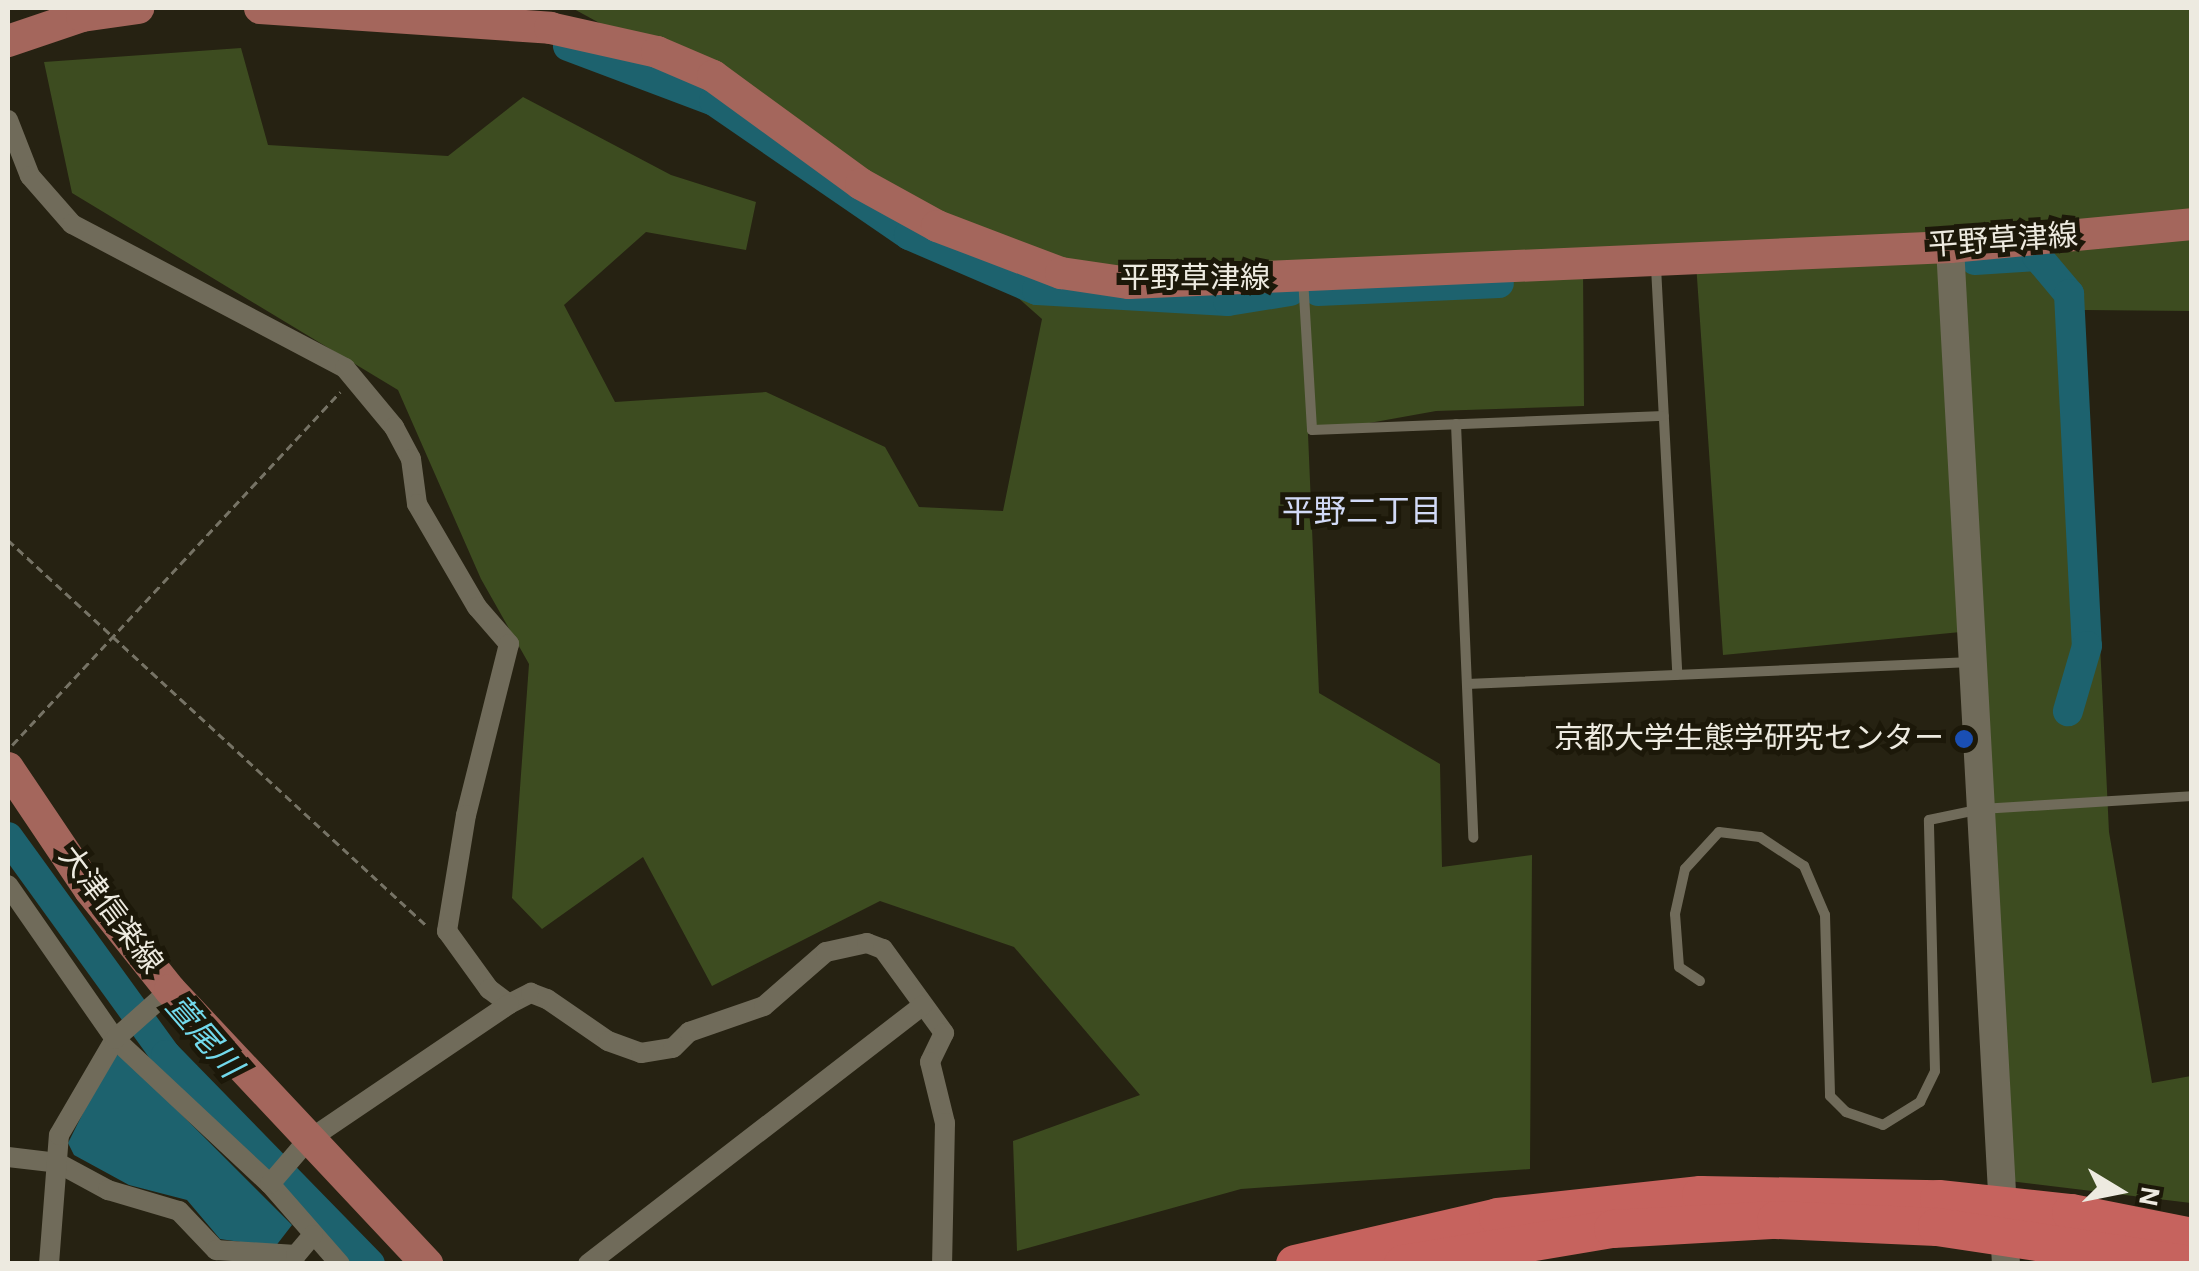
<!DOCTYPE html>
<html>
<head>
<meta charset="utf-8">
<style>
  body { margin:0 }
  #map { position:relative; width:2199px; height:1271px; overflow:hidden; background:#262212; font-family:"Alegreya Sans","Noto Sans JP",sans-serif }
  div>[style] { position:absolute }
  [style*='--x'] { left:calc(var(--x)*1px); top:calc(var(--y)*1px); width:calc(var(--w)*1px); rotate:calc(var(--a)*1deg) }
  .green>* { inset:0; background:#3d4c20 }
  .water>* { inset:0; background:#1d626e }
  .river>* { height:30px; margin:-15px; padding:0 15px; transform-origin:15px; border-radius:15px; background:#1d626e }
  .path>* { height:2.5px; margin-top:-1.25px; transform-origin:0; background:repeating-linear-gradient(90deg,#767365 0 8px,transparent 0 13px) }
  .lane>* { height:10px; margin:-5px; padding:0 5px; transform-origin:5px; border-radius:5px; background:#706b5a }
  .street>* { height:20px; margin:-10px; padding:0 10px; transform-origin:10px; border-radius:10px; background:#706b5a }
  .secondary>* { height:28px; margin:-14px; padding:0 14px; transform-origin:14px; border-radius:14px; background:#706b5a }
  .primary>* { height:32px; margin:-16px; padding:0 16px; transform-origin:16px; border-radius:16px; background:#a4665c }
  .highway>* { height:38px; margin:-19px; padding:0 19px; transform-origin:19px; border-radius:19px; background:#c6635e }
  .dots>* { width:28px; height:28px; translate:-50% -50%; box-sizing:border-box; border:5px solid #1c1809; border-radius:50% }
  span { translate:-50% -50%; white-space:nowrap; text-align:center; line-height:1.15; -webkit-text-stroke:10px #1c1809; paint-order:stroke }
  .street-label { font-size:30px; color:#edeae0 }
  .poi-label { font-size:30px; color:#edeae0 }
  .right { translate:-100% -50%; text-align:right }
  .neighbourhood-label { font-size:32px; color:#d2daf7 }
  .water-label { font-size:32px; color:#72d9ec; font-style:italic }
  .frame { position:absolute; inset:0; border:10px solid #edeae0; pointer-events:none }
  .north { position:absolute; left:2069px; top:1141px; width:100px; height:100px; -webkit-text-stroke:8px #1c1809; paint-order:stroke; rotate:100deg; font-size:28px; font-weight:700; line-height:40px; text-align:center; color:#edeae0 }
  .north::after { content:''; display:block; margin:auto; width:35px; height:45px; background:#edeae0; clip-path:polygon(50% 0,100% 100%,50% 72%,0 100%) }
</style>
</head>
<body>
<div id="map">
  <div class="green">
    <i style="clip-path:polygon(572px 8px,2191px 8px,2191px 311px,2084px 310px,2109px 832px,2152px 1083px,2191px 1076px,2191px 1203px,2001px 1180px,1971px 631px,1723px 655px,1696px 263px,1583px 268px,1584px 406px,1436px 411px,1308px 434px,1319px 693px,1440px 764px,1442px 867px,1532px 855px,1530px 1169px,1241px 1189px,1017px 1251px,1013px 1141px,1140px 1095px,1014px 947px,880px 901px,712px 986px,643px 857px,542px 929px,512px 898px,529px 664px,481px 579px,398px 390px,72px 193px,44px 62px,241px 48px,268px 145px,448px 156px,523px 97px,671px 175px,756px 202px,746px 250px,646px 232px,564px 305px,615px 402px,766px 392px,885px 447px,919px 507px,1003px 511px,1042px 319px,937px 226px,794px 129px)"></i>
  </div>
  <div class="water">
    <i style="clip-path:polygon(121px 1054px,292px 1225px,275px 1247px,220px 1239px,187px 1200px,129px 1185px,74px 1155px,68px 1143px,111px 1057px)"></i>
  </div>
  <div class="river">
    <i style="--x:568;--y:46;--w:156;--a:20.6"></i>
    <i style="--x:714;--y:101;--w:237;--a:34.5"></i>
    <i style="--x:909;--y:235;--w:139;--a:23.3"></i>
    <i style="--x:1037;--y:290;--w:191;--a:3.3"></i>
    <i style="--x:1228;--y:301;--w:63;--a:-9.2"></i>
    <i style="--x:1975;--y:260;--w:62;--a:-3.7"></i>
    <i style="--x:2037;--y:256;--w:50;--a:49.9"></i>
    <i style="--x:2069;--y:294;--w:352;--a:87.1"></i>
    <i style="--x:2087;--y:646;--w:68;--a:106.3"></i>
    <i style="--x:1318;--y:291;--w:181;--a:-2.5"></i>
    <i style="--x:8;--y:837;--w:269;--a:54.1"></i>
    <i style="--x:166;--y:1055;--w:292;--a:45.7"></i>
  </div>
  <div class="path">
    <i style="--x:8;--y:540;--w:570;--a:42.65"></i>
    <i style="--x:12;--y:745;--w:482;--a:-47.1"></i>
  </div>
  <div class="lane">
    <i style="--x:1656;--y:267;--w:408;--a:87"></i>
    <i style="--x:1303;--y:278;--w:152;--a:86.6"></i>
    <i style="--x:1312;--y:430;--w:352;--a:-2.3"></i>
    <i style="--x:1456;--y:424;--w:414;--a:87.6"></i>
    <i style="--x:1467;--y:684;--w:505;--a:-2.49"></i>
    <i style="--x:1700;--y:981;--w:25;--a:-146"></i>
    <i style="--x:1679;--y:967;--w:53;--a:-94.3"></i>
    <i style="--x:1675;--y:914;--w:46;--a:-77.5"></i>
    <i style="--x:1685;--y:869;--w:50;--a:-47.4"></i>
    <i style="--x:1719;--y:832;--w:41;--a:7"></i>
    <i style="--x:1760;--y:837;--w:53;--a:33.4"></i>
    <i style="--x:1804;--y:866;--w:53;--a:66.8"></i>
    <i style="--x:1825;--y:915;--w:181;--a:88.4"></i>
    <i style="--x:1830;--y:1096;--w:23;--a:45"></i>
    <i style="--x:1846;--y:1112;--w:39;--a:19"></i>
    <i style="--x:1883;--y:1125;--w:44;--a:-31.9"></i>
    <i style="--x:1920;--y:1102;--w:34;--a:-64"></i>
    <i style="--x:1935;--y:1071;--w:251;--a:-91.4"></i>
    <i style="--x:1929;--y:820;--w:53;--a:-11.9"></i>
    <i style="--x:1981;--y:809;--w:211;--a:-3.5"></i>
  </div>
  <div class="street">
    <i style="--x:8;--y:120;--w:60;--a:68.6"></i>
    <i style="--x:30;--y:176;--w:64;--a:48.8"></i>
    <i style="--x:72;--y:224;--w:309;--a:27.8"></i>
    <i style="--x:345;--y:368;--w:77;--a:50.3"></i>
    <i style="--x:394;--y:427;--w:36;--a:62"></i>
    <i style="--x:411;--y:459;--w:45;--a:82.4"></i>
    <i style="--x:417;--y:504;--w:119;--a:59.8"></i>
    <i style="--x:477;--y:607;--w:49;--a:49.1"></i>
    <i style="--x:509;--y:644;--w:176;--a:104.1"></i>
    <i style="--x:466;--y:815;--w:118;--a:99.3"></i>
    <i style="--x:447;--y:931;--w:72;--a:54.1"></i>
    <i style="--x:489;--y:989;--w:25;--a:37"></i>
    <i style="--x:509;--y:1004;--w:25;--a:-27"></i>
    <i style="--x:531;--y:993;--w:17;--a:21"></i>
    <i style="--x:547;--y:999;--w:74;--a:34.5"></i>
    <i style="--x:608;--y:1041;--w:35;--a:20"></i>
    <i style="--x:641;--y:1053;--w:32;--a:-9"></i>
    <i style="--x:673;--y:1048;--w:23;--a:-45"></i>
    <i style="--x:689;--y:1032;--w:79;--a:-19.1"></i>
    <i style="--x:764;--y:1006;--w:82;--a:-41.1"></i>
    <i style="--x:826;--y:952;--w:42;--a:-12.4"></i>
    <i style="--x:867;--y:943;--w:17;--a:21"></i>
    <i style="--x:883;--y:949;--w:104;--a:54"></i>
    <i style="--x:944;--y:1033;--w:32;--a:116"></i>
    <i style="--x:930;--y:1062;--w:63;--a:76.2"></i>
    <i style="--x:945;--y:1123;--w:141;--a:91.2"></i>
    <i style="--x:8;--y:885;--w:188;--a:55.2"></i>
    <i style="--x:115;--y:1039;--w:212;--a:43.1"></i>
    <i style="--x:270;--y:1184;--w:106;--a:48.8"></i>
    <i style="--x:8;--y:1157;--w:50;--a:6.8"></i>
    <i style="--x:58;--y:1163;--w:57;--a:28.4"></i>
    <i style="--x:108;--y:1190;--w:74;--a:16.5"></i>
    <i style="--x:179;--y:1211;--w:54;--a:46.5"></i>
    <i style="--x:216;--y:1250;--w:80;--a:3.6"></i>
    <i style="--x:296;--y:1255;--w:26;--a:-50"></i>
    <i style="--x:270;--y:1184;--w:57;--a:-49.3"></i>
    <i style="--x:307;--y:1141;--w:244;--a:-34.1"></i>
    <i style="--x:49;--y:1264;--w:129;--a:-85.6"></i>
    <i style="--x:59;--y:1135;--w:111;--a:-59.7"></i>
    <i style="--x:115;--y:1039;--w:74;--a:-41.7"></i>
    <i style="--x:588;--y:1264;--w:423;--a:-37.7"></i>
  </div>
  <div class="secondary">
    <i style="--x:1950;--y:247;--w:1019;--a:86.85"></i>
  </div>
  <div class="primary">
    <i style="--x:260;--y:8;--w:291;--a:3.9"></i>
    <i style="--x:550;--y:28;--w:110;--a:12.6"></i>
    <i style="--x:657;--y:52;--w:61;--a:23.2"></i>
    <i style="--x:713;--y:76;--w:183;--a:36.1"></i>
    <i style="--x:861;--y:184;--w:87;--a:28.9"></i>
    <i style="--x:937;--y:226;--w:133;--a:20.8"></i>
    <i style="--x:1061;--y:273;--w:69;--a:8.4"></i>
    <i style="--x:1129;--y:283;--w:822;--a:-2.51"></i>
    <i style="--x:1950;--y:247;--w:243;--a:-5.4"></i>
    <i style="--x:8;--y:41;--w:78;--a:-18.7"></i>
    <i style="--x:82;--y:16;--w:57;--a:-8.1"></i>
    <i style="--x:8;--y:768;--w:147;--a:56.1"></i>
    <i style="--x:90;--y:890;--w:128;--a:51.3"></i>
    <i style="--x:170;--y:990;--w:376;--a:46.8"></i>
  </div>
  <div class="highway">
    <i style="--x:1295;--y:1264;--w:208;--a:-13"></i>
    <i style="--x:1498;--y:1217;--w:204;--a:-6.2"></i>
    <i style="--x:1701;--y:1195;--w:238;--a:1"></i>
    <i style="--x:1939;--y:1199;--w:133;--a:6.1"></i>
    <i style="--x:2071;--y:1213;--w:123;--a:11.2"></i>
    <i style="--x:1403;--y:1264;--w:213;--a:-9.5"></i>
    <i style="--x:1613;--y:1229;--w:163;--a:-3.2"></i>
    <i style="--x:1776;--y:1220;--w:161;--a:2.5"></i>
    <i style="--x:1937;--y:1227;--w:252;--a:8.5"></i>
  </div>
  <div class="dots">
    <i style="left:1964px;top:739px;background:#1a4fb4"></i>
  </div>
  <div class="street-label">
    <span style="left:2003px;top:241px;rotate:-4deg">平野草津線</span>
    <span style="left:1195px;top:279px">平野草津線</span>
    <span style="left:110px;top:910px;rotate:53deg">大津信楽線</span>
  </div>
  <div class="poi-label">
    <span class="right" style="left:1944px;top:739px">京都大学生態学研究センター</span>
  </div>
  <div class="neighbourhood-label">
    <span style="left:1362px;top:512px">平野二丁目</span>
  </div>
  <div class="water-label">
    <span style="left:203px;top:1037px;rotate:49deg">萱尾川</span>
  </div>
  <div class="frame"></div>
  <div class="north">N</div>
</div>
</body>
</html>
